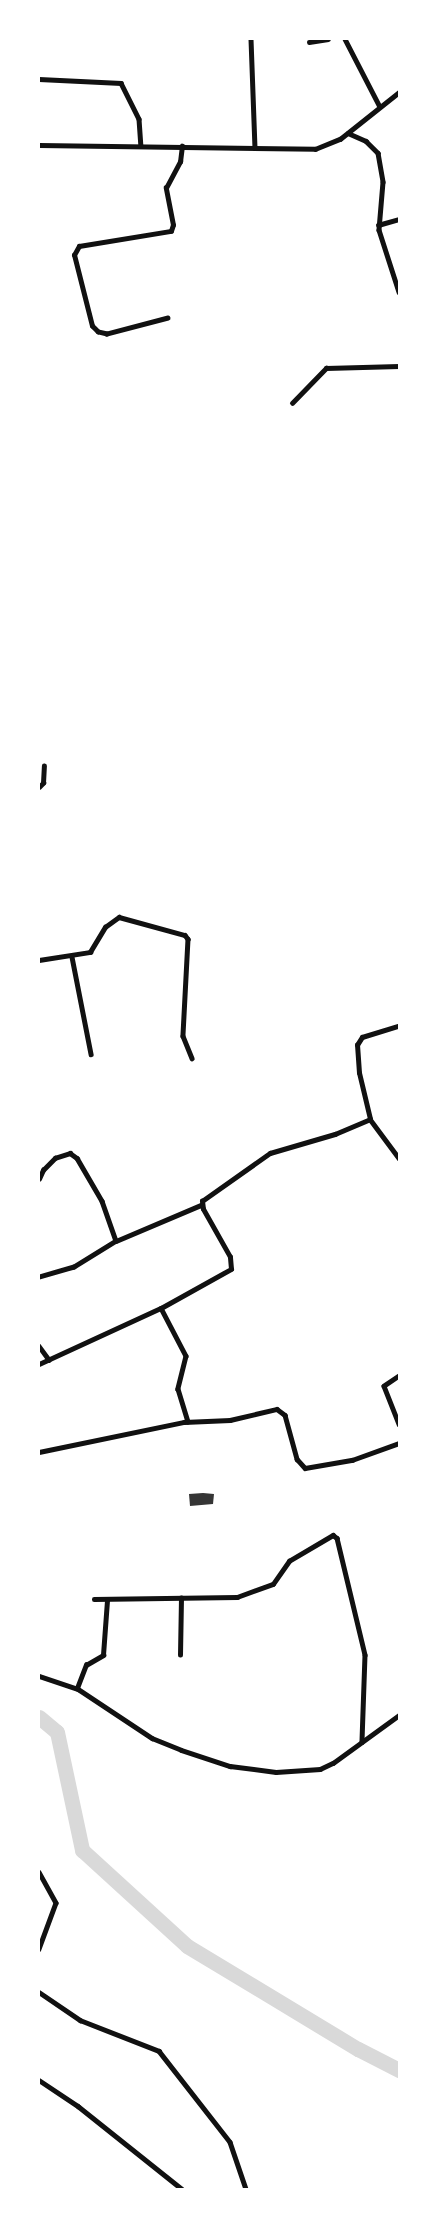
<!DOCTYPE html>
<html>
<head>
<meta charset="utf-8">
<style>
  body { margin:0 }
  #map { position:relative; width:438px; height:2228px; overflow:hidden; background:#fff; font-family:Rubik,sans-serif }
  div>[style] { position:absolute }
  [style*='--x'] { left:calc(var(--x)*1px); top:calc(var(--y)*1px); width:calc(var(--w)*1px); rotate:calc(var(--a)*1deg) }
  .river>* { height:15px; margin:-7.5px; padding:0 7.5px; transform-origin:7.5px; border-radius:7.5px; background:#d9d9d9 }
  .building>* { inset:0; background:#353535 }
  .minor>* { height:4.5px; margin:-2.25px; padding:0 2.25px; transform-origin:2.25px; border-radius:2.25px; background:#111 }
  span { translate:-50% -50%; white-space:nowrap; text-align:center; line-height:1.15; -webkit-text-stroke:4.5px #fff; paint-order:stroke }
  .frame { position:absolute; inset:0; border:40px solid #fff; pointer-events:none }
</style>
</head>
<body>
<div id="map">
  <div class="river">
    <i style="--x:39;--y:1717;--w:23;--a:40"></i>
    <i style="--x:57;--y:1732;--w:121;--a:78"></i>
    <i style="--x:82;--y:1850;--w:142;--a:42.4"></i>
    <i style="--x:187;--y:1946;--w:200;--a:31.1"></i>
    <i style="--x:358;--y:2049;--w:46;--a:27.1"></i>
  </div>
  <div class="building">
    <i style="clip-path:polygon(203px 1493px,214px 1494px,213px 1504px,190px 1506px,189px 1494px)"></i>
  </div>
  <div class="minor">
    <i style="--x:251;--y:39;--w:109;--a:87.9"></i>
    <i style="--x:345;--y:39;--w:74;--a:62.7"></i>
    <i style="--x:309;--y:42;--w:19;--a:-9"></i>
    <i style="--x:39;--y:79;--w:82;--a:2.8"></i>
    <i style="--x:121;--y:83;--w:40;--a:63.4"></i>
    <i style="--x:139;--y:119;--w:27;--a:86"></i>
    <i style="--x:348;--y:133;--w:20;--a:24"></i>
    <i style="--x:366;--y:141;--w:17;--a:45"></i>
    <i style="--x:378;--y:153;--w:29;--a:80"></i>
    <i style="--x:383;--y:182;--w:48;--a:94.8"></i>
    <i style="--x:379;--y:230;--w:65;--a:72.1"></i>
    <i style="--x:39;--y:145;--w:276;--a:0.8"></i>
    <i style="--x:315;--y:149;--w:27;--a:-22"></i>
    <i style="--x:340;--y:139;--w:75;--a:-38.5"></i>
    <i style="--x:378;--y:225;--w:22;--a:-16"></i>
    <i style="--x:168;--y:318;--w:63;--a:165.3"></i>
    <i style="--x:107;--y:334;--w:9;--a:-167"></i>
    <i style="--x:98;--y:332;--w:8;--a:-135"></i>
    <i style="--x:92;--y:326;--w:73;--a:-104.2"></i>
    <i style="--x:74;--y:255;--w:10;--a:-61"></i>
    <i style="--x:79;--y:246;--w:93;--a:-9.3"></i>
    <i style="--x:171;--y:231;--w:6;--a:-72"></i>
    <i style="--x:173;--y:225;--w:38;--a:-101"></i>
    <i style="--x:166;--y:188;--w:30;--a:-62"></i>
    <i style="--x:180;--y:162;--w:16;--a:-83"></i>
    <i style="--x:292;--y:403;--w:49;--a:-45.8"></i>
    <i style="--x:326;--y:368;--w:73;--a:-1.6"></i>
    <i style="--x:39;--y:787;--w:6;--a:-45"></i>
    <i style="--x:43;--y:783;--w:17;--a:-87"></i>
    <i style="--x:72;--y:957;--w:99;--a:78.9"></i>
    <i style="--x:39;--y:960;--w:52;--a:-8.9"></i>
    <i style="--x:90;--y:952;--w:29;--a:-59"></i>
    <i style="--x:105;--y:927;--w:17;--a:-36"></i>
    <i style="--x:119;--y:917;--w:68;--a:15.3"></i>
    <i style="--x:185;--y:935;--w:5;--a:53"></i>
    <i style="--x:188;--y:939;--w:97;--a:93"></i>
    <i style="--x:183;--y:1036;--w:24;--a:68"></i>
    <i style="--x:370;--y:1119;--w:47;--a:-103.4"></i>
    <i style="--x:359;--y:1073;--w:28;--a:-94"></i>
    <i style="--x:357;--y:1045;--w:9;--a:-58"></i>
    <i style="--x:362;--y:1037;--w:39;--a:-17"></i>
    <i style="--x:39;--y:1179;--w:10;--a:-66"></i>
    <i style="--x:43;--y:1170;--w:17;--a:-45"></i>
    <i style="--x:55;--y:1158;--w:16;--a:-18"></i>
    <i style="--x:70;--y:1153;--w:9;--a:36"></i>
    <i style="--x:77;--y:1158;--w:50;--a:59.8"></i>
    <i style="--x:102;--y:1201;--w:42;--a:70.7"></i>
    <i style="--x:116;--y:1241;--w:49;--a:148.2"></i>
    <i style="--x:74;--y:1267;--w:36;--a:164"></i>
    <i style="--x:116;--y:1241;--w:92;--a:-23"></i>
    <i style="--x:161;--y:1308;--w:54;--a:62.5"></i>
    <i style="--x:186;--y:1356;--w:34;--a:104"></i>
    <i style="--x:178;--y:1389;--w:34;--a:73"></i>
    <i style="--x:39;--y:1346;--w:17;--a:54"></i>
    <i style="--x:39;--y:1364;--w:134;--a:-24.7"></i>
    <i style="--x:161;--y:1308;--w:80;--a:-29.1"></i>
    <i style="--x:231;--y:1269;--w:12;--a:-95"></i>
    <i style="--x:230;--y:1257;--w:55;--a:-119.4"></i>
    <i style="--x:203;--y:1209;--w:8;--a:-97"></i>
    <i style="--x:202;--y:1201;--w:83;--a:-35.2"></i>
    <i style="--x:270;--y:1153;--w:68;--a:-16.3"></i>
    <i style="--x:335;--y:1134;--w:38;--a:-23"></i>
    <i style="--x:370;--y:1119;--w:49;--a:53.4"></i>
    <i style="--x:399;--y:1376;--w:18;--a:146"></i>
    <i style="--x:384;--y:1386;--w:41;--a:68.5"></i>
    <i style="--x:39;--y:1452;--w:148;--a:-11.7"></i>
    <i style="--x:184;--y:1422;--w:46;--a:-2.5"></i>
    <i style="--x:230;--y:1420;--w:48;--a:-13.2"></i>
    <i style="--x:277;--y:1409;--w:10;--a:37"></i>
    <i style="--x:285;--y:1415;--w:46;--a:74.7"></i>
    <i style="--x:297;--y:1459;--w:12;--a:48"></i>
    <i style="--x:305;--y:1468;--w:48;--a:-9.7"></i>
    <i style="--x:352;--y:1460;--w:50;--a:-19.9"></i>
    <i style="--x:94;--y:1599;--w:143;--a:-0.8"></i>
    <i style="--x:237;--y:1597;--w:38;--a:-20"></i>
    <i style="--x:273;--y:1584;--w:28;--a:-55"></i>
    <i style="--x:289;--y:1561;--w:51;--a:-30.6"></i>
    <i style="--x:333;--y:1535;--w:5;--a:37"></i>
    <i style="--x:337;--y:1538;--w:120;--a:76.5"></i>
    <i style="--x:365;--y:1655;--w:87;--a:92"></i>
    <i style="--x:180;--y:1655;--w:57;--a:-89"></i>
    <i style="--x:39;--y:1676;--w:41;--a:18.4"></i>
    <i style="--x:78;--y:1689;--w:89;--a:33.5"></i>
    <i style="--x:152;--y:1738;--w:31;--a:22"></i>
    <i style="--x:181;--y:1750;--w:52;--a:18.1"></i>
    <i style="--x:230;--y:1766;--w:46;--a:7.4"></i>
    <i style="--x:276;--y:1772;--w:44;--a:-3.9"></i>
    <i style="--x:320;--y:1769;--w:14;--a:-25"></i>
    <i style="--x:333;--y:1763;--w:82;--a:-36"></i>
    <i style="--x:77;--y:1688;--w:25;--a:-69"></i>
    <i style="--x:86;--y:1665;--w:20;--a:-30"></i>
    <i style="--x:103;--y:1655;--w:54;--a:-85.8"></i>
    <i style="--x:39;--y:1872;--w:35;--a:61"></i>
    <i style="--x:56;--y:1903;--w:49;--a:110.3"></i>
    <i style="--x:39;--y:1992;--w:50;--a:34.3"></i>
    <i style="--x:80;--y:2020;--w:85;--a:21.4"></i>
    <i style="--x:159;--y:2051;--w:115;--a:52"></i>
    <i style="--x:230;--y:2142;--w:50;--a:71.2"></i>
    <i style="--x:39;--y:2080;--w:47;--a:33.7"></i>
    <i style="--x:78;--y:2106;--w:133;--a:38.6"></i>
  </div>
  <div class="frame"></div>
</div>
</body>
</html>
